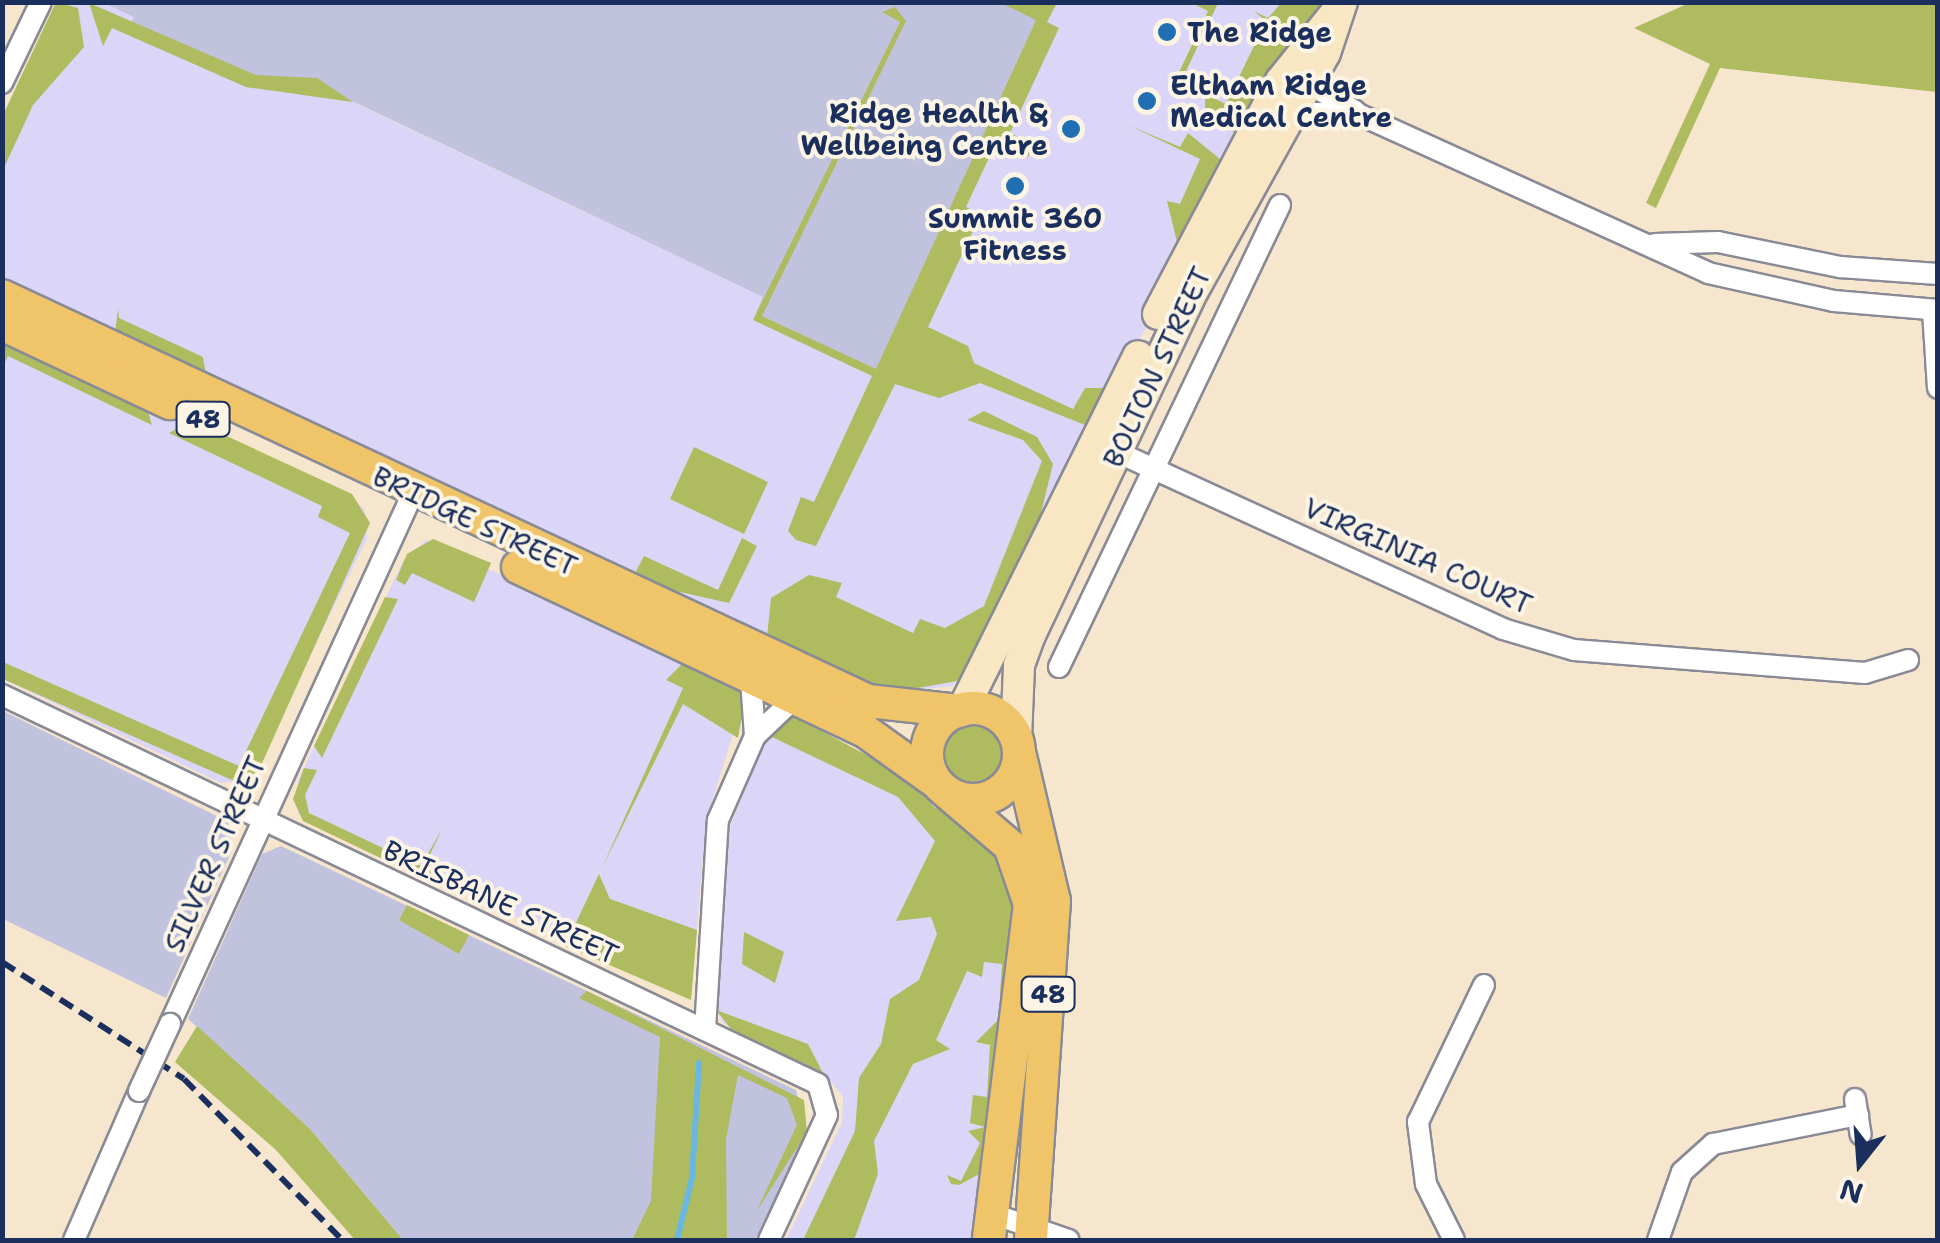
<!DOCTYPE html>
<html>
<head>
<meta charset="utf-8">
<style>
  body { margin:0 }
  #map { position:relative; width:1940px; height:1243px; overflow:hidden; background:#f7e6ce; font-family:"Shantell Sans",sans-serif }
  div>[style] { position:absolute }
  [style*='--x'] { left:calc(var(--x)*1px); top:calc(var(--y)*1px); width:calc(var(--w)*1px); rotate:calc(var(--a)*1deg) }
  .built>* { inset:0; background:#dbd6f7 }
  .industrial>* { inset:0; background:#c1c2dd }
  .green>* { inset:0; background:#aebb5e }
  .round { border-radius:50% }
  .stream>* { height:6px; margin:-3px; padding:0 3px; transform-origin:3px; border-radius:3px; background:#68b8e3 }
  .roads { filter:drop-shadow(2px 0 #898a96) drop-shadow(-2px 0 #898a96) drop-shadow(0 2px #898a96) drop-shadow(0 -2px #898a96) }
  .minor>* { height:20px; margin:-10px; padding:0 10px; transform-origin:10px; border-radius:10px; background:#fff }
  .secondary>* { height:30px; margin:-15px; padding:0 15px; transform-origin:15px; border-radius:15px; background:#f9e7c3 }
  .primary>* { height:32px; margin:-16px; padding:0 16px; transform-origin:16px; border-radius:16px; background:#f0c469 }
  .primary>.ring { margin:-16px; padding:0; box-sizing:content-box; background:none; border:32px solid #f0c469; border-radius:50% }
  .rail>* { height:6px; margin-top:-3px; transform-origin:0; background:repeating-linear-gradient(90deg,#1b2f5e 0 15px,transparent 0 23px) }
  .bridges { filter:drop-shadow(2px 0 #898a96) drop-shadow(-2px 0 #898a96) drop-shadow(0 2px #898a96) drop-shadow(0 -2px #898a96) }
  .minor-bridge>* { height:20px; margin:-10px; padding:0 10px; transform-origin:10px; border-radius:10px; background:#fff }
  .dots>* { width:28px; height:28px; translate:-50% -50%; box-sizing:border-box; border:5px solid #fcf5e5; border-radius:50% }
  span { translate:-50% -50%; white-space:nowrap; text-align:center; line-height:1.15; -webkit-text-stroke:8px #fcf5e5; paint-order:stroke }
  .shield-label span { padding:2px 8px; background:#fcf5e5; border:2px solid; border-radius:8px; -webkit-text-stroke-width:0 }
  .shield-label { font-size:25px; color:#1b2f5e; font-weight:700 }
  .poi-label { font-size:28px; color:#1b2f5e; font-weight:700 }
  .left { translate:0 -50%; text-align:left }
  .right { translate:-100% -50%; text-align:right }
  .street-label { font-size:28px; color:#1b2f5e }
  .frame { position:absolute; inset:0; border:5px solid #1b2f5e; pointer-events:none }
  .north { position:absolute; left:1810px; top:1113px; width:100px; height:100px; -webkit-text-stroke:8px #fcf5e5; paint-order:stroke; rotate:197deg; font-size:28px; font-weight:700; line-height:40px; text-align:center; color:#1b2f5e }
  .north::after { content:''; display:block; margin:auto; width:35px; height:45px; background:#1b2f5e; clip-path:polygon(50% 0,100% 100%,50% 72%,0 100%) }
</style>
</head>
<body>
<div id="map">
  <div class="built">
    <i style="clip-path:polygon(56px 3px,104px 3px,353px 102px,764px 297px,757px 314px,893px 332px,1038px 3px,1321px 3px,953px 686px,889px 693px,3px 289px,3px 115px)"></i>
    <i style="clip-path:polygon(2px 333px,364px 508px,367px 539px,249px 780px,221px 783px,3px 679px)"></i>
    <i style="clip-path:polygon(426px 540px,747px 689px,706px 821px,691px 1000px,298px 814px,298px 780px,403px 561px)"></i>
    <i style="clip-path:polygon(792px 715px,911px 779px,1015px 880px,977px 1240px,786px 1240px,842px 1122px,843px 1097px,827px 1077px,723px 1023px,716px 1010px,725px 839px,770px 728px)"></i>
  </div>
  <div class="industrial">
    <i style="clip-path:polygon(104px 3px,1038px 2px,1043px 5px,876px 370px,756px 313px,763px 297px,573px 206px,354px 102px,246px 87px,127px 31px,134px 17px)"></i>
    <i style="clip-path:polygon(3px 711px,229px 822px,232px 850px,166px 998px,3px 919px)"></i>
    <i style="clip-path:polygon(281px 846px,796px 1090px,807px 1132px,755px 1240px,403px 1240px,310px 1129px,188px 1019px,262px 854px)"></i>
  </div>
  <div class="green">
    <i style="clip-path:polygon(56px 2px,78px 8px,84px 47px,33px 105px,3px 170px,3px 115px)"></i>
    <i style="clip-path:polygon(89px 3px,256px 75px,317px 78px,353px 102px,246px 87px,112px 28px,103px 46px)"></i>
    <i style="clip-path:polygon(1001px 3px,1057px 3px,1047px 22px,1059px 28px,1010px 133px,1034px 144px,1028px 157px,996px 143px,966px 207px,981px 214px,928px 327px,968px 346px,974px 363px,1073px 409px,1085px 388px,1107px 388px,1085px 425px,980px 383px,939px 398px,895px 384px,816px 546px,796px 540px,788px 531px,801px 497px,814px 502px,872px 376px,753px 320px,900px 22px,882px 12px,895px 7px,906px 21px,762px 316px,876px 369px,1036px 20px)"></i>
    <i style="clip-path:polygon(1192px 3px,1218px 3px,1181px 82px,1226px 104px,1266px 21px,1254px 11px,1268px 18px,1281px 3px,1321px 3px,1233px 132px,1205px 120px,1205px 98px,1174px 83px,1208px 11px)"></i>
    <i style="clip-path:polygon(1689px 3px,1937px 3px,1937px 92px,1720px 68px,1656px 208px,1646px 203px,1710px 64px,1634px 28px)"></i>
    <i style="clip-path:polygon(1128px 125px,1180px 147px,1188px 133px,1220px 159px,1178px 246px,1167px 201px,1180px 204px,1200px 159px)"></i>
    <i style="clip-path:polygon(118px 309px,119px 318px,203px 357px,206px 375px,114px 341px)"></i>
    <i style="clip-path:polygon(3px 332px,146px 405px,152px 425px,8px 356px,3px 366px)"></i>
    <i style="clip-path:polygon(984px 411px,1037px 437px,1053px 464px,1022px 590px,963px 680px,889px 693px,767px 637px,771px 598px,809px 575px,842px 583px,836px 597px,913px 633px,920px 619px,945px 628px,984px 606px,1042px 461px,1023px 440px,967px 420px)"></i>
    <i style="clip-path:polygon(192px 420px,352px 494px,370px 523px,259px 770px,241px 784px,3px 679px,3px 662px,239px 766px,350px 533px,318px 517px,322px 506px,169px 433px)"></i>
    <i style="clip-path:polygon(694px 447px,768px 482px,744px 534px,670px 499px)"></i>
    <i style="clip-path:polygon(742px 538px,757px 546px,729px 603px,631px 581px,644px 556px,718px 590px)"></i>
    <i style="clip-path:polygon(433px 539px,491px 563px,474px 602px,412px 573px,405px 585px,396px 580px,407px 554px)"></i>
    <i style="clip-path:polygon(385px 597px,398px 599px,322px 758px,314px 746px)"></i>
    <i style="clip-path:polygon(689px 657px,747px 689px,738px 738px,683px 704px,601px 870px,683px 688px,666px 680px)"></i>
    <i style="clip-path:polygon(788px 713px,911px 779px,934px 807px,980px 831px,1015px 880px,1011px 985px,1000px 994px,1002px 964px,984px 962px,982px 977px,967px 971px,936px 1040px,950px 1049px,913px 1064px,874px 1141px,878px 1174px,854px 1240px,803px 1240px,855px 1131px,859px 1078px,881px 1044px,890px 999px,919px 980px,937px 934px,931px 917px,896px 921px,935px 841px,898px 797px,772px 737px,760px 749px)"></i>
    <i class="round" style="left:944px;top:726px;width:58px;height:58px"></i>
    <i style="clip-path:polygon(304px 768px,317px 770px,305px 795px,309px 813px,421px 866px,442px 829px,427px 861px,445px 870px,441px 877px,435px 884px,303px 821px,293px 799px)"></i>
    <i style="clip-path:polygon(599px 874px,610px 899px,697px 930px,691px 1000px,565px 946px)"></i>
    <i style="clip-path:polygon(407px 905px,469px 935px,459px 954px,399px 920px)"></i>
    <i style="clip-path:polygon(744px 932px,784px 952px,775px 983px,742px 964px)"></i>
    <i style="clip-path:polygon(587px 991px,804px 1100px,807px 1132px,756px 1212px,797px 1125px,787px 1098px,738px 1075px,726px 1139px,727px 1240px,632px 1240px,651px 1201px,660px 1037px,579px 998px)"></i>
    <i style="clip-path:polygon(716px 1010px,808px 1044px,823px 1073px,731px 1029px)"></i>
    <i style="clip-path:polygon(1002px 1016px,983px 1172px,959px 1185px,951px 1184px,947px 1175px,961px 1181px,980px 1143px,968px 1131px,985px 1127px,970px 1123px,973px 1095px,987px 1097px,990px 1045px,976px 1042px)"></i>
    <i style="clip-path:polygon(197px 1026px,310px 1129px,403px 1240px,355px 1240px,276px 1150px,175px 1062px)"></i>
  </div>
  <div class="stream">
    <i style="--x:677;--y:1240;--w:64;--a:-76.4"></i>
    <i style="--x:692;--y:1178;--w:115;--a:-86.5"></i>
  </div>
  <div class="roads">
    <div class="minor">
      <i style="--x:1299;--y:78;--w:65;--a:30.5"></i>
      <i style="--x:2;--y:83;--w:90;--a:-64.3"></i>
      <i style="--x:1291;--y:113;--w:65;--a:0"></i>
      <i style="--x:1356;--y:113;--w:387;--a:24.4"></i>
      <i style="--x:1708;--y:273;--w:129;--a:12.5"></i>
      <i style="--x:1834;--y:301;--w:104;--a:4.9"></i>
      <i style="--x:1655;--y:244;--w:63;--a:-1.8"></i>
      <i style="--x:1718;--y:242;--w:125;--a:11.6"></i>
      <i style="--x:1840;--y:267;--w:98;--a:4.1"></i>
      <i style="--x:1933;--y:311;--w:77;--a:86.3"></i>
      <i style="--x:1106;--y:447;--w:437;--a:24.6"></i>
      <i style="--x:1503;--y:629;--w:74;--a:16.5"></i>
      <i style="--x:1574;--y:650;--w:292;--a:4.5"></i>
      <i style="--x:1865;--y:673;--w:45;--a:-16.8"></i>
      <i style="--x:1059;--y:667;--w:512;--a:-64.44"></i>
      <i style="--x:751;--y:679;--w:57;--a:86"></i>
      <i style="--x:2;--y:695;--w:904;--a:25.49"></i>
      <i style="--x:818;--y:1084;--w:32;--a:74"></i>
      <i style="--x:827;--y:1115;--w:138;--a:114.9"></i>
      <i style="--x:170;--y:1024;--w:584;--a:-65.41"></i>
      <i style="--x:705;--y:1030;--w:210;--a:-86.5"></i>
      <i style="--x:718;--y:820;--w:92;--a:-66.2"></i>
      <i style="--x:755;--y:736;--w:54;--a:-43.5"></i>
      <i style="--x:1855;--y:1099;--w:36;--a:81"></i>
      <i style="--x:990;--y:1213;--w:83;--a:18.9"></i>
      <i style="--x:74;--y:1240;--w:163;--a:-66.4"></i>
      <i style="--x:1454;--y:1240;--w:63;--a:-116.6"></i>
      <i style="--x:1426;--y:1184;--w:63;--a:-97.4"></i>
      <i style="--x:1418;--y:1122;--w:152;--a:-64.3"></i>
      <i style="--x:1658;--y:1240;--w:72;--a:-70.6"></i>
      <i style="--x:1682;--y:1172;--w:42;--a:-42.1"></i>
      <i style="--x:1713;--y:1144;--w:148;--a:-11.3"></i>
    </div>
    <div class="secondary">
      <i style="--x:1158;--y:314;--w:263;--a:-62.2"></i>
      <i style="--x:1281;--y:81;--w:90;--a:-51.3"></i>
      <i style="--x:962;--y:711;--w:396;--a:-63.6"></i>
      <i style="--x:1016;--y:738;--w:73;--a:-87.6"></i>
      <i style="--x:1019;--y:665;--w:32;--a:-70"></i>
      <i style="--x:1030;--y:635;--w:373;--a:-64.7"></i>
      <i style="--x:1189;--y:298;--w:280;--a:-61"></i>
      <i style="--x:1325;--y:53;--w:54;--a:-71.6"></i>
    </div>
    <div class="primary">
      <i style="--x:2;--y:296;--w:956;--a:25.06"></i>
      <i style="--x:868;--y:701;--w:91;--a:6.3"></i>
      <i style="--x:2;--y:324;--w:186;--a:25.2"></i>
      <i style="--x:518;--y:567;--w:384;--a:25.3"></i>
      <i style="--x:865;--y:731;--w:87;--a:35.7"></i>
      <i class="ring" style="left:927px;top:708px;width:60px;height:60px"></i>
      <i style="--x:1019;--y:752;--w:153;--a:76.8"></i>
      <i style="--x:1054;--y:901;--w:340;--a:93.9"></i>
      <i style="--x:948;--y:793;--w:82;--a:40.5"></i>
      <i style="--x:1010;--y:846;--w:61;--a:71"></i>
      <i style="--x:1030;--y:904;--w:338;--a:97"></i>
    </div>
  </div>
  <div class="rail">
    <i style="--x:2;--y:962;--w:216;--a:32.7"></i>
    <i style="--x:184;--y:1079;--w:226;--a:45.5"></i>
  </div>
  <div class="bridges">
    <div class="minor-bridge">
      <i style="--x:139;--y:1091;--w:74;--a:-65.2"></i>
    </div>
  </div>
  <div class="dots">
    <i style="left:1167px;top:32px;background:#1f6fb2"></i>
    <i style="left:1147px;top:101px;background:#1f6fb2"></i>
    <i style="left:1071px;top:129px;background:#1f6fb2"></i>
    <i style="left:1015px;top:186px;background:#1f6fb2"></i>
  </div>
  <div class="shield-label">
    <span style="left:203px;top:419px">48</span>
    <span style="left:1048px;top:994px">48</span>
  </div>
  <div class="poi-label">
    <span class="left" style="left:1187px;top:32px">The Ridge</span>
    <span class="left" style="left:1170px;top:101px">Eltham Ridge<br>Medical Centre</span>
    <span class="right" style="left:1048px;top:129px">Ridge Health &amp;<br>Wellbeing Centre</span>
    <span style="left:1015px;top:234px">Summit 360<br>Fitness</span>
  </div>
  <div class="street-label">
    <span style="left:1157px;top:367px;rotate:-65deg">BOLTON STREET</span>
    <span style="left:475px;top:521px;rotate:25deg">BRIDGE STREET</span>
    <span style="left:1418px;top:556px;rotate:24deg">VIRGINIA COURT</span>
    <span style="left:215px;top:854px;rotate:-66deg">SILVER STREET</span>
    <span style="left:501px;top:902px;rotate:25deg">BRISBANE STREET</span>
  </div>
  <div class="frame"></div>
  <div class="north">N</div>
</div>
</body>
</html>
